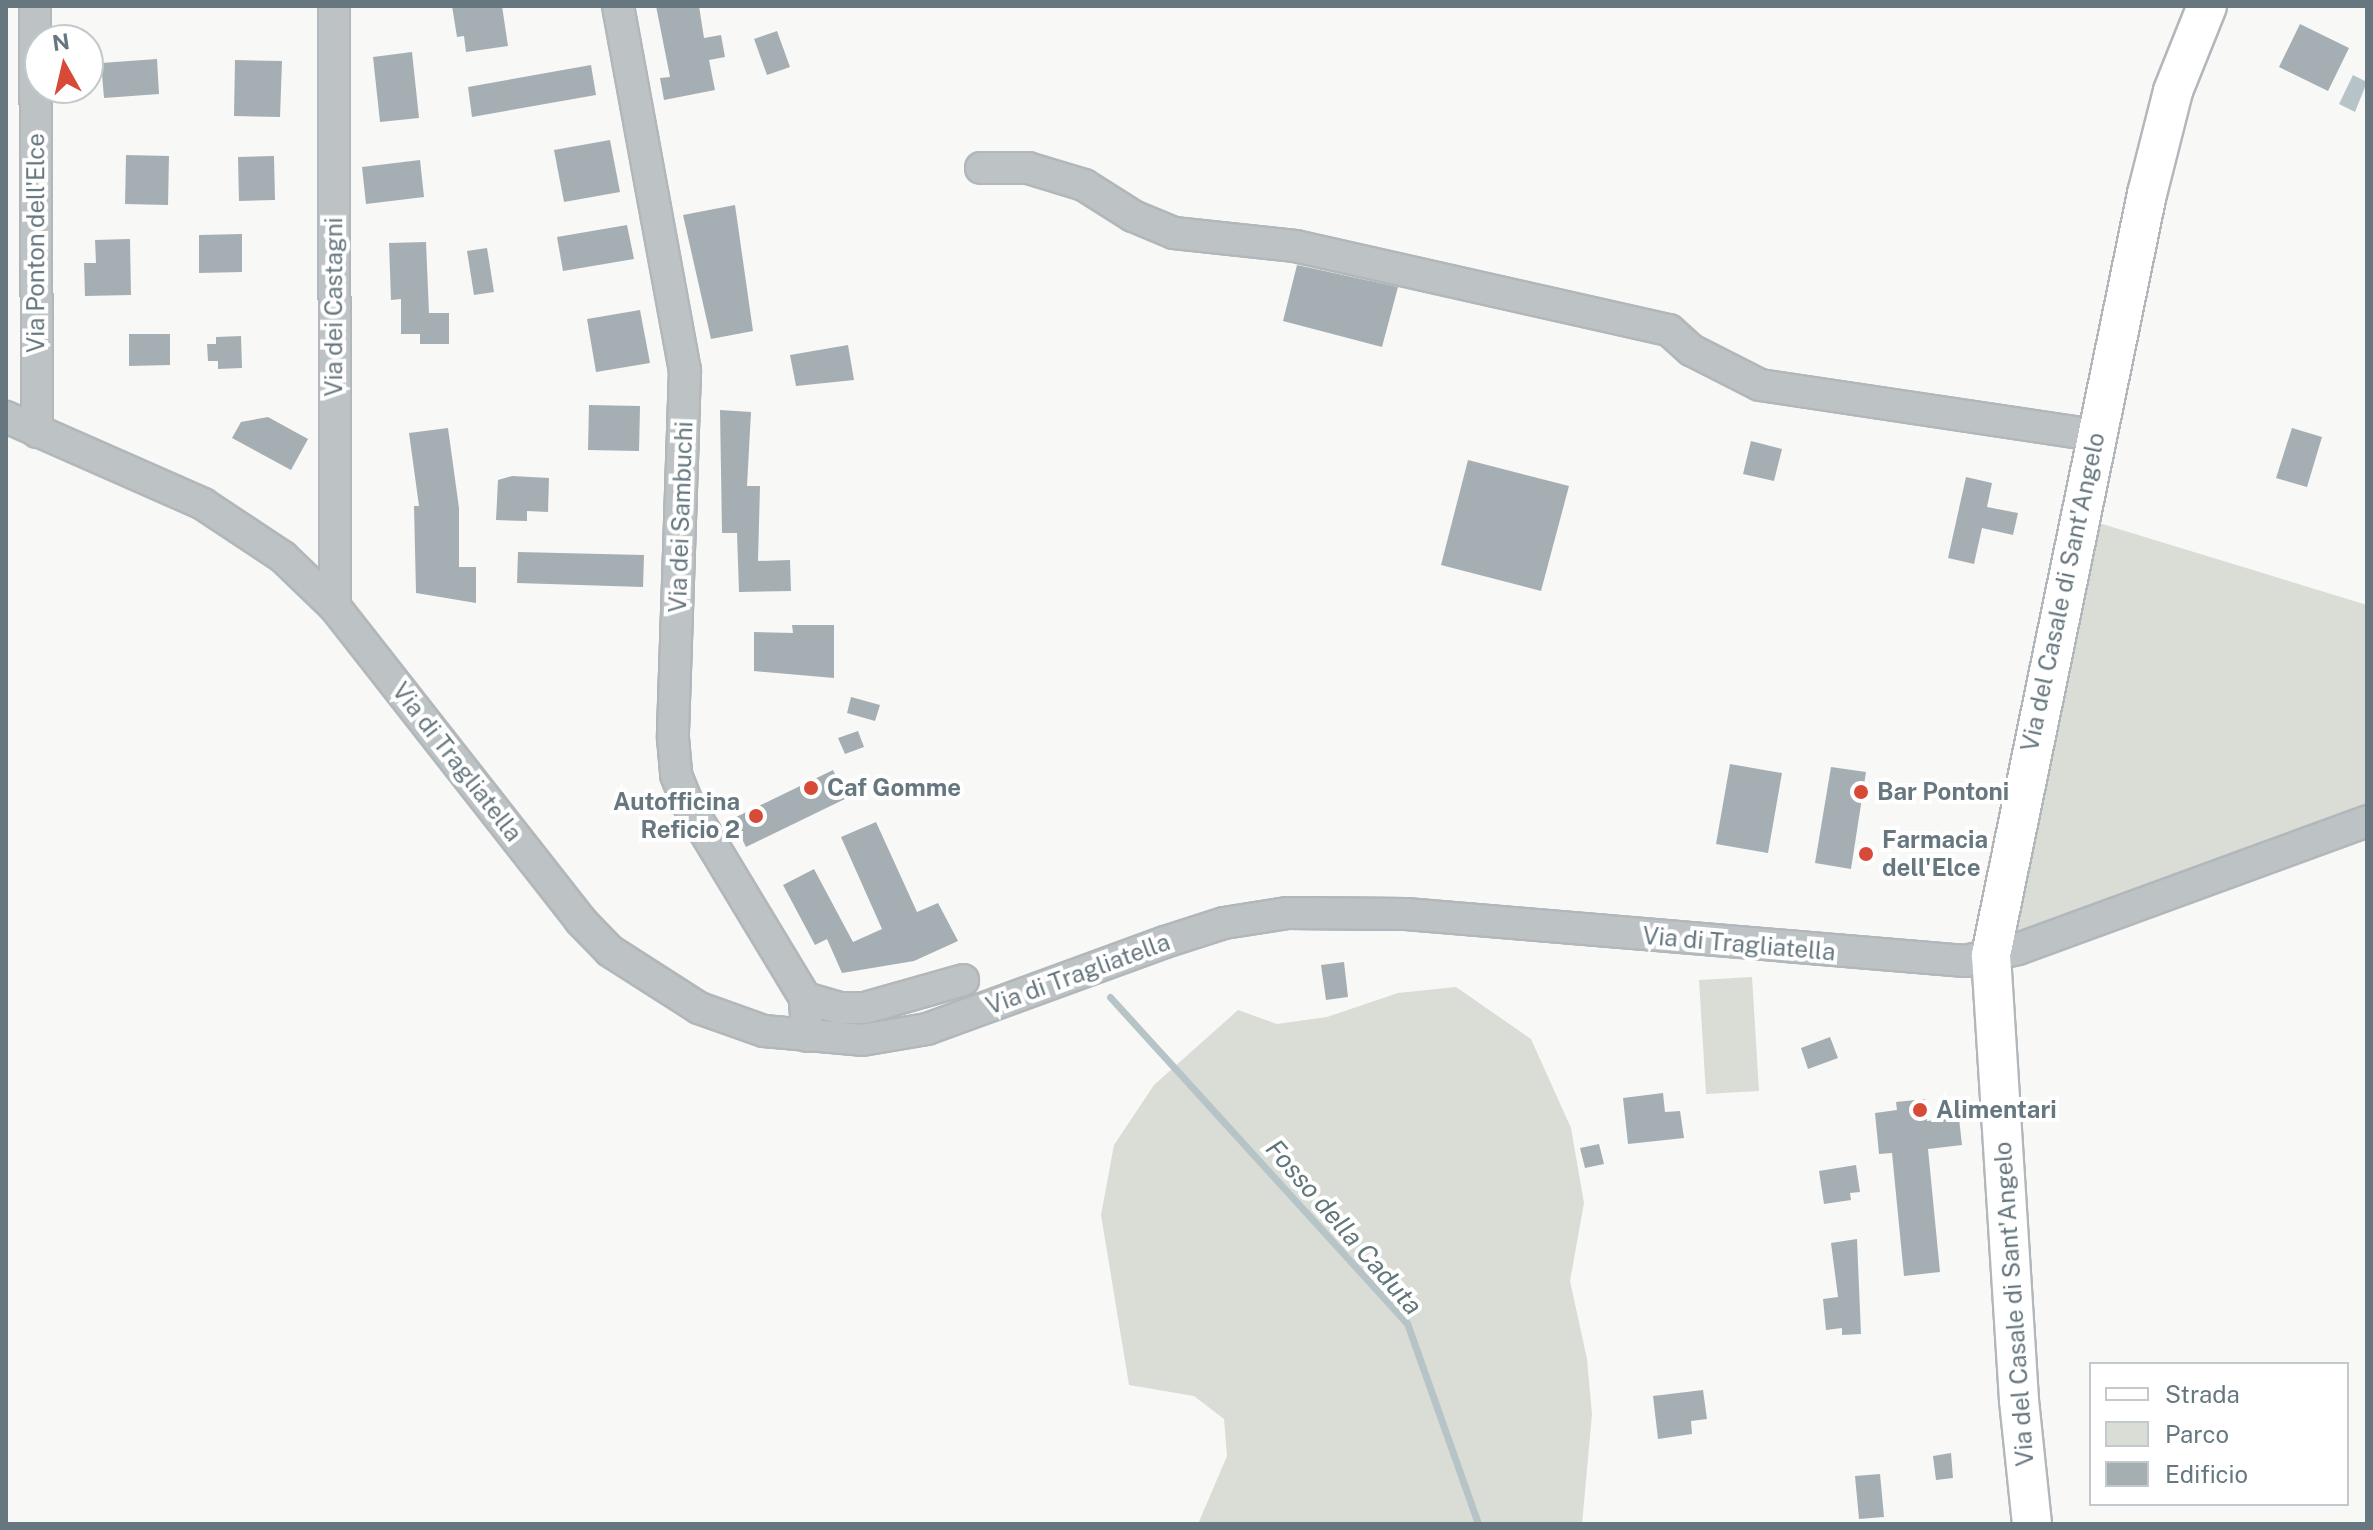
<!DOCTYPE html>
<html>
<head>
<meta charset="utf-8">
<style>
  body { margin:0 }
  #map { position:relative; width:2373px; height:1530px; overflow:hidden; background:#f8f8f6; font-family:"Public Sans",sans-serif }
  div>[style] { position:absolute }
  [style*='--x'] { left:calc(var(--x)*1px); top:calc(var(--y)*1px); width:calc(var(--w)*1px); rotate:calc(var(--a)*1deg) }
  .green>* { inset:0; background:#d9ddd6 }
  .water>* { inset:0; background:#b7c4c7 }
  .stream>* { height:7px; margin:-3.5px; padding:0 3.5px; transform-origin:3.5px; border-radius:3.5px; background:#b7c4c7 }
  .building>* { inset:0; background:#a5afb3 }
  .roads { filter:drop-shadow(2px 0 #b1b7ba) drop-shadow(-2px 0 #b1b7ba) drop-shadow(0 2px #b1b7ba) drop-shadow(0 -2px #b1b7ba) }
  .minor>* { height:30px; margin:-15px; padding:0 15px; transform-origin:15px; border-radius:15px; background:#bdc3c5 }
  .major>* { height:38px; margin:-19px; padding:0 19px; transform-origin:19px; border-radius:19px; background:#fff }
  .dots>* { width:22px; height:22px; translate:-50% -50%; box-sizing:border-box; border:4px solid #fff; border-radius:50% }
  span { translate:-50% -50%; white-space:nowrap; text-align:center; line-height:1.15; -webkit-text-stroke:8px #fff; paint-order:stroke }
  .street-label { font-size:24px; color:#66777f }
  .poi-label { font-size:24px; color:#66777f; font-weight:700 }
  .left { translate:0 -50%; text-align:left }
  .right { translate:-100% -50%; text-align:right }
  .water-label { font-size:26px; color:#607679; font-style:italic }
  .frame { position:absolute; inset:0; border:8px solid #66777f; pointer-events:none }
  .legend { position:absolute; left:2089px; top:1362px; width:260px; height:144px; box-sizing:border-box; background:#fff; border:2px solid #c2c9cc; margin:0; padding:10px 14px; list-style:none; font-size:24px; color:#66777f }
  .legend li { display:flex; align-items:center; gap:16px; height:40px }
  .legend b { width:40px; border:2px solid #c2c9cc }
  .north { position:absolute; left:24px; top:24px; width:80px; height:80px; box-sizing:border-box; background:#fff; border:2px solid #c2c9cc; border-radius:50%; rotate:352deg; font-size:22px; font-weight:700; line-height:32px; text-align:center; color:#66777f }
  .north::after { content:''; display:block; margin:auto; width:28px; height:36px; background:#d74a38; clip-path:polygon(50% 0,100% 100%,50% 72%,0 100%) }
</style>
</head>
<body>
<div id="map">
  <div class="green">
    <i style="clip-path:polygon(2099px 523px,2367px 605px,2367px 805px,2042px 929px,2021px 932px,2015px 926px,2044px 736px)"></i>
    <i style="clip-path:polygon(1752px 977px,1759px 1091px,1706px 1094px,1699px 980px)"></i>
    <i style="clip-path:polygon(1456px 987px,1531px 1039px,1571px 1128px,1584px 1203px,1570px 1281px,1587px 1359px,1592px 1414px,1582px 1524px,1198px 1524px,1227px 1456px,1224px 1419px,1194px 1396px,1129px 1385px,1101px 1215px,1114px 1145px,1154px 1085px,1238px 1010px,1277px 1024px,1327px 1017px,1398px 993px)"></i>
  </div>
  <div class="water">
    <i style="clip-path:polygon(2353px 75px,2367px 82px,2355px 112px,2339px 104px)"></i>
  </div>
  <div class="stream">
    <i style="--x:1110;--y:997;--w:441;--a:47.7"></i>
    <i style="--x:1407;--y:1323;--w:213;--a:70.5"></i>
  </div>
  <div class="building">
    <i style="clip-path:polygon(452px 6px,502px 6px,508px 46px,466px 52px,464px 36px,457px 37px)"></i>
    <i style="clip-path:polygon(656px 6px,699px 6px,704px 38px,721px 35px,725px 57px,709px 60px,715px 90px,664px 100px,660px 78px,670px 77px)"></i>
    <i style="clip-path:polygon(2300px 24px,2349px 48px,2328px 91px,2279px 67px)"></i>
    <i style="clip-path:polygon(777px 31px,790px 67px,767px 75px,754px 39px)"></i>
    <i style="clip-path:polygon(412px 52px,419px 118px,380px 122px,373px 57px)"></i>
    <i style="clip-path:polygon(157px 59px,159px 94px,104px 98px,101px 63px)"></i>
    <i style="clip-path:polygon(235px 60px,282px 61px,280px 117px,234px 116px)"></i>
    <i style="clip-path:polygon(591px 65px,596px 95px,472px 117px,468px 87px)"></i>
    <i style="clip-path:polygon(610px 140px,620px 192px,564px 202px,554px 150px)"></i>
    <i style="clip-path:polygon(126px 155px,169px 156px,168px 205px,125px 204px)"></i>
    <i style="clip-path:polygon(274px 156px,275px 200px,239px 201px,238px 157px)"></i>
    <i style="clip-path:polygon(420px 160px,424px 197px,366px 204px,362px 167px)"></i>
    <i style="clip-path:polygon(735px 205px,753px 331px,711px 339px,683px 215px)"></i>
    <i style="clip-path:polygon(627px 225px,634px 259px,563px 271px,557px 237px)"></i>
    <i style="clip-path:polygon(242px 234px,242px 272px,199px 273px,199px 235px)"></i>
    <i style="clip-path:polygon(130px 239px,131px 295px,85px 296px,84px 263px,96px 263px,95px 240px)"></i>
    <i style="clip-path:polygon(426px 242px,429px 313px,449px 313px,449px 344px,420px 344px,420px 334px,401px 334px,401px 299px,391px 300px,389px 243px)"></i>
    <i style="clip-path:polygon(487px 248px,494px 292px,474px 295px,467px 251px)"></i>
    <i style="clip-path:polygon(1297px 265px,1398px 287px,1382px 347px,1283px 321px)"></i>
    <i style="clip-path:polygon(640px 310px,650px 363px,596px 372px,587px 319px)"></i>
    <i style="clip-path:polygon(129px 334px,170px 334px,170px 365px,129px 366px)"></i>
    <i style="clip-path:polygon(241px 336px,242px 368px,218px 369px,218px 361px,208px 361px,207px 344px,216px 344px,216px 337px)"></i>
    <i style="clip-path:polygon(848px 345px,854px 380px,796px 386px,790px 355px)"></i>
    <i style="clip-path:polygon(589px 405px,640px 406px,639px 451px,588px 450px)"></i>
    <i style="clip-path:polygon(720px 410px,751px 412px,747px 486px,760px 486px,758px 561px,790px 560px,791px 591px,739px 592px,737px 533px,722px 533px)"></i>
    <i style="clip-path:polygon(268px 417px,308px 439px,291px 470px,232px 438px,241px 422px)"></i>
    <i style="clip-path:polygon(448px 428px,459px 508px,459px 567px,476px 567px,476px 603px,416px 593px,414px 506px,419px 506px,409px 433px)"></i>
    <i style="clip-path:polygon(2292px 428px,2322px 437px,2307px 487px,2276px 478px)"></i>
    <i style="clip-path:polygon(1751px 441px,1782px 449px,1774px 481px,1743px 474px)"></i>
    <i style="clip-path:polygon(1468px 460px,1569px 486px,1541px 591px,1441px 565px)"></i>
    <i style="clip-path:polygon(512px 476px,549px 478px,548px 512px,527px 511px,527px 521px,496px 520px,498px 480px)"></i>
    <i style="clip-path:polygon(1966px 477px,1992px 483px,1987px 507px,2018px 513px,2013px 535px,1982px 528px,1974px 564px,1948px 558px)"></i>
    <i style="clip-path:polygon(518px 552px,644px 555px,643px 587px,517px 583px)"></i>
    <i style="clip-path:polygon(792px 625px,834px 625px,834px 678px,754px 671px,754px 632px,793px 633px)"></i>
    <i style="clip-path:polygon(851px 697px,880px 705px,875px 721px,847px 713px)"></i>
    <i style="clip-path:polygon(858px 731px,864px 747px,845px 754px,838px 738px)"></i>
    <i style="clip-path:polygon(1730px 764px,1782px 773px,1768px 853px,1716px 844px)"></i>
    <i style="clip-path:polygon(1831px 767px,1866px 772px,1851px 869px,1815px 863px)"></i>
    <i style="clip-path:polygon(833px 770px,847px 798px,746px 847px,732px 819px)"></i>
    <i style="clip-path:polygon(876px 822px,917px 912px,938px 903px,958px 941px,914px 961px,842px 973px,827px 939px,815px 945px,783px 885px,814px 869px,853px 942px,882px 929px,841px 837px)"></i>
    <i style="clip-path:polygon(1344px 962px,1348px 997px,1326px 1000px,1321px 965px)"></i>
    <i style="clip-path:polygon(1830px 1037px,1838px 1058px,1808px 1069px,1801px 1048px)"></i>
    <i style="clip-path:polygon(1663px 1093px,1665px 1112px,1680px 1111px,1684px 1138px,1628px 1144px,1623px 1098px)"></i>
    <i style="clip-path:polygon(1925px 1099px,1927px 1121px,1959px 1118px,1962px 1145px,1928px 1149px,1940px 1272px,1904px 1276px,1892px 1153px,1879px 1154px,1875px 1113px,1897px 1110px,1896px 1102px)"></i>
    <i style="clip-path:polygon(1599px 1144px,1604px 1164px,1585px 1168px,1580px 1148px)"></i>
    <i style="clip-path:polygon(1856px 1165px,1860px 1192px,1850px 1193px,1851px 1200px,1824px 1204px,1819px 1171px)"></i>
    <i style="clip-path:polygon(1857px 1239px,1861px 1334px,1842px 1335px,1842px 1328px,1826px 1330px,1823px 1299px,1838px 1297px,1831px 1243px)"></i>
    <i style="clip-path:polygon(1703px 1390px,1707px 1419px,1691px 1421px,1692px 1434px,1658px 1439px,1653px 1396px)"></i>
    <i style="clip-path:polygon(1951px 1453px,1953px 1478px,1936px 1480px,1933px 1456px)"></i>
    <i style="clip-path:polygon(1880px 1474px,1884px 1517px,1859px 1519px,1855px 1476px)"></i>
  </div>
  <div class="roads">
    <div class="minor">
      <i style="--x:35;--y:6;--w:426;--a:89.7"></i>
      <i style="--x:334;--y:6;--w:601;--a:89.9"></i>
      <i style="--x:618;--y:6;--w:370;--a:79.6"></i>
      <i style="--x:685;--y:370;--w:368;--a:91.9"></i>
      <i style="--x:673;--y:738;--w:37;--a:85"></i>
      <i style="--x:676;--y:775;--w:31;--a:68"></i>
      <i style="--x:688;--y:804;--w:227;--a:58.9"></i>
      <i style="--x:805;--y:998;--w:38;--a:87"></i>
      <i style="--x:981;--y:168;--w:47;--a:0"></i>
      <i style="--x:1028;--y:168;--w:59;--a:16.9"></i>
      <i style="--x:1084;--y:185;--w:58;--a:32.3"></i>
      <i style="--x:1133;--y:216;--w:44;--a:22.5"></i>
      <i style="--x:1174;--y:233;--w:122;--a:6.1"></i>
      <i style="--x:1295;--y:246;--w:383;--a:12.7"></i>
      <i style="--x:1669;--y:330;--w:30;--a:42"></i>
      <i style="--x:1691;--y:350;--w:77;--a:26.9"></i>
      <i style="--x:1760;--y:385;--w:339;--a:8.5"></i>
      <i style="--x:6;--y:417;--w:215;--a:23.8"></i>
      <i style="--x:203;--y:504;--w:96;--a:33.5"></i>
      <i style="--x:283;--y:557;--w:72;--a:43.9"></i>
      <i style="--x:335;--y:607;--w:397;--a:51.9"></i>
      <i style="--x:580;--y:920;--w:43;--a:45.9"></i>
      <i style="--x:610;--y:951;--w:106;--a:32.6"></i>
      <i style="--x:699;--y:1008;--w:69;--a:19.5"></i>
      <i style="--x:764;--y:1031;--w:98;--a:5.2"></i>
      <i style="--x:862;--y:1040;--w:66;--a:-9.6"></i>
      <i style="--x:927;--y:1029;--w:253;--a:-20.1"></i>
      <i style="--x:1165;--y:942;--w:62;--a:-17.9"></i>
      <i style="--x:1224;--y:923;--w:65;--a:-8.9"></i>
      <i style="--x:1288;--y:913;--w:118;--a:0.5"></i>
      <i style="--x:1406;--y:914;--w:561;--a:4.81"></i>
      <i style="--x:1965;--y:961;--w:54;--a:-12.8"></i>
      <i style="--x:2018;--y:949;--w:372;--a:-20.1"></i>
      <i style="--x:805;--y:998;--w:35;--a:16"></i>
      <i style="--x:839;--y:1008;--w:26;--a:0"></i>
      <i style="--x:865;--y:1008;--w:102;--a:-15.9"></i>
    </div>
    <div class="major">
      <i style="--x:2032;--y:1524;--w:125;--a:-96"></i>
      <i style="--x:2019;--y:1400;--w:446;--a:-93.6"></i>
      <i style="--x:1991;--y:955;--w:777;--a:-78.42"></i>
      <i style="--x:2147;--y:194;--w:106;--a:-75.8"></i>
      <i style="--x:2173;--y:91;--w:92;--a:-68.2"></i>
    </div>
  </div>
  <div class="dots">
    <i style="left:811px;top:788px;background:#d74a38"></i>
    <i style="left:1861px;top:792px;background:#d74a38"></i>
    <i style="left:756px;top:816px;background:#d74a38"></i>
    <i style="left:1866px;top:854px;background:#d74a38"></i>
    <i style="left:1920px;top:1110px;background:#d74a38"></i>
  </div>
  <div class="street-label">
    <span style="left:36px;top:243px;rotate:-90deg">Via Ponton dell'Elce</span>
    <span style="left:334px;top:307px;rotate:-90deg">Via dei Castagni</span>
    <span style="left:681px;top:517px;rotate:-88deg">Via dei Sambuchi</span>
    <span style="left:2063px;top:592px;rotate:-78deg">Via del Casale di Sant'Angelo</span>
    <span style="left:457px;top:762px;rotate:52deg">Via di Tragliatella</span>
    <span style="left:1739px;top:944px;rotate:5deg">Via di Tragliatella</span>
    <span style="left:1078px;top:974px;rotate:-20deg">Via di Tragliatella</span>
    <span style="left:2014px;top:1304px;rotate:-94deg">Via del Casale di Sant'Angelo</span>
  </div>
  <div class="poi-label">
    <span class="left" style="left:827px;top:788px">Caf Gomme</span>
    <span class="left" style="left:1877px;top:792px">Bar Pontoni</span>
    <span class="right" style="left:740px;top:816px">Autofficina<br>Reficio 2</span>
    <span class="left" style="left:1882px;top:854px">Farmacia<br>dell'Elce</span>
    <span class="left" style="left:1936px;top:1110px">Alimentari</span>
  </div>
  <div class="water-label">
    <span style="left:1344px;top:1227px;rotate:49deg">Fosso della Caduta</span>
  </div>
  <div class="frame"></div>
  <ul class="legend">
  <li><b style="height:10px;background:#fff"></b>Strada</li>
  <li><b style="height:22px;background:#d9ddd6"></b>Parco</li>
  <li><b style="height:22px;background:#a5afb3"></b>Edificio</li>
  </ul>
  <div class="north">N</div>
</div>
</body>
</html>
